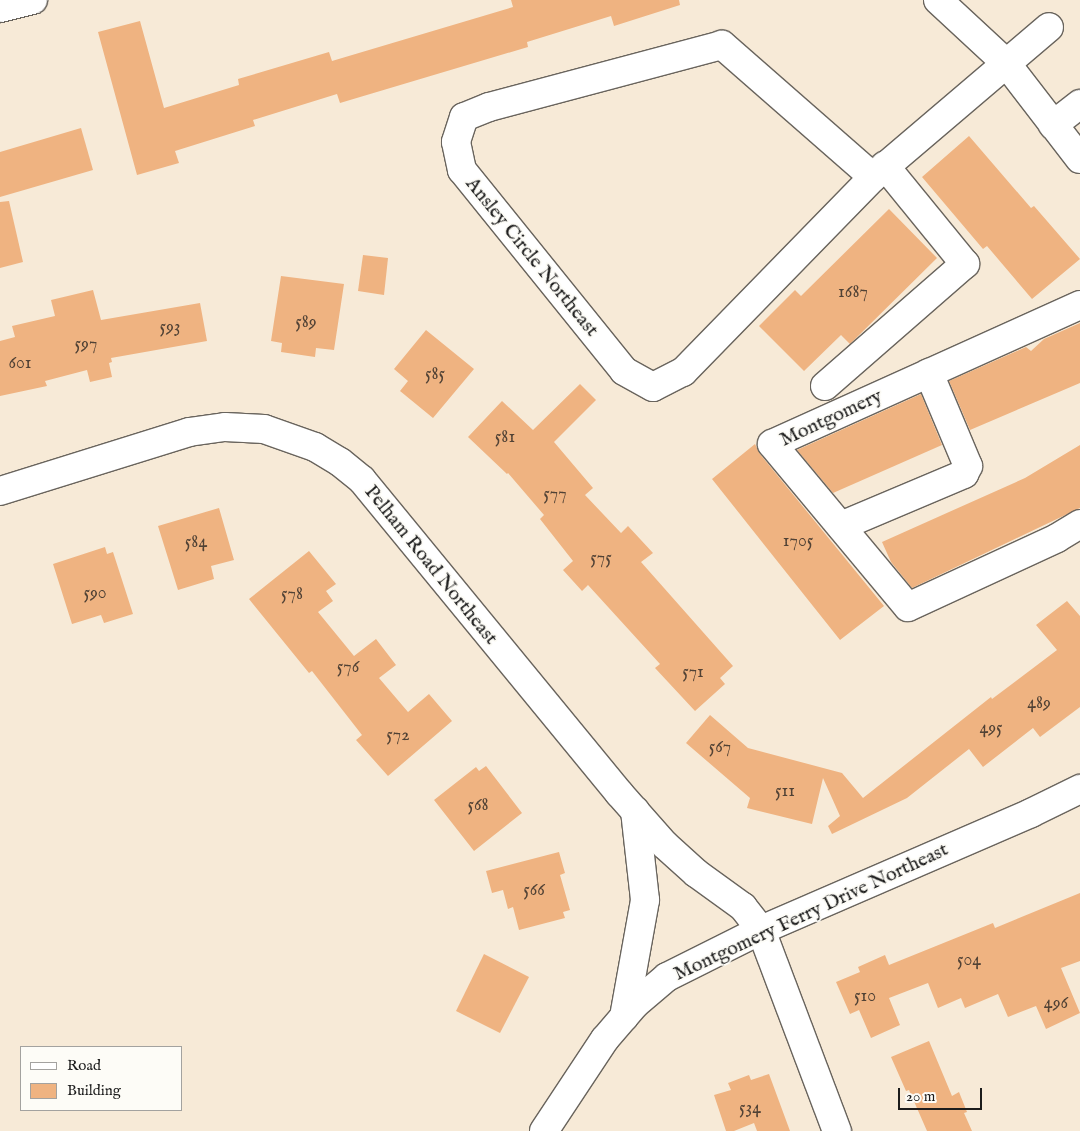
<!DOCTYPE html>
<html>
<head>
<meta charset="utf-8">
<style>
  body { margin:0 }
  #map { position:relative; width:1080px; height:1131px; overflow:hidden; background:#f7ead7; font-family:"IM FELL English",serif }
  div>[style] { position:absolute }
  [style*='--x'] { left:calc(var(--x)*1px); top:calc(var(--y)*1px); width:calc(var(--w)*1px); rotate:calc(var(--a)*1deg) }
  .building>* { inset:0; background:#efb381 }
  .roads { filter:drop-shadow(1px 0 #69645d) drop-shadow(-1px 0 #69645d) drop-shadow(0 1px #69645d) drop-shadow(0 -1px #69645d) }
  .minor>* { height:28px; margin:-14px; padding:0 14px; transform-origin:14px; border-radius:14px; background:#fff }
  .major>* { height:28px; margin:-14px; padding:0 14px; transform-origin:14px; border-radius:14px; background:#fff }
  span { translate:-50% -50%; white-space:nowrap; text-align:center; line-height:1.15; -webkit-text-stroke:4px #fdfcf7; paint-order:stroke }
  .number-label { font-size:18px; color:#514235 }
  .number-label span { -webkit-text-stroke-width:0 }
  .street-label { font-size:20px; color:#1c1c1c }
  .legend { position:absolute; left:20px; top:1046px; width:162px; height:65px; box-sizing:border-box; background:#fdfcf7; border:1px solid #a3a29f; margin:0; padding:6px 9px; list-style:none; font-size:15px; color:#1c1c1c }
  .legend li { display:flex; align-items:center; gap:10px; height:25px }
  .legend b { width:25px; border:1px solid #a3a29f }
  .scale { position:absolute; left:898px; top:1088px; width:84px; height:22px; box-sizing:border-box; border:2px solid #1c1c1c; border-top:0; padding-left:6px; font-size:15px; line-height:18px; white-space:nowrap; color:#1c1c1c; -webkit-text-stroke:4px #fdfcf7; paint-order:stroke }
</style>
</head>
<body>
<div id="map">
  <div class="building">
    <i style="clip-path:polygon(511px 0,679px 0,680px 5px,614px 26px,611px 16px,527px 42px,528px 47px,340px 103px,337px 94px,253px 120px,255px 126px,175px 151px,179px 163px,137px 175px,98px 32px,140px 21px,164px 108px,239px 85px,238px 79px,329px 52px,332px 61px,513px 7px)"></i>
    <i style="clip-path:polygon(81px 128px,93px 170px,0 197px,0 152px)"></i>
    <i style="clip-path:polygon(969px 136px,1031px 208px,1034px 206px,1080px 259px,1032px 299px,987px 246px,983px 249px,922px 177px)"></i>
    <i style="clip-path:polygon(9px 201px,23px 262px,0 268px,0 202px)"></i>
    <i style="clip-path:polygon(889px 209px,937px 258px,850px 344px,841px 335px,804px 371px,759px 326px,795px 290px,801px 296px)"></i>
    <i style="clip-path:polygon(363px 255px,388px 258px,384px 295px,358px 291px)"></i>
    <i style="clip-path:polygon(281px 276px,344px 284px,334px 350px,316px 348px,315px 357px,281px 352px,282px 343px,271px 341px)"></i>
    <i style="clip-path:polygon(93px 290px,101px 320px,200px 303px,207px 341px,111px 358px,112px 362px,109px 363px,112px 377px,90px 382px,87px 370px,45px 381px,47px 386px,0 396px,0 341px,15px 337px,12px 326px,55px 316px,51px 300px)"></i>
    <i style="clip-path:polygon(1080px 323px,1080px 383px,970px 430px,949px 381px,1026px 347px,1031px 351px,1044px 339px)"></i>
    <i style="clip-path:polygon(426px 330px,474px 369px,433px 418px,400px 391px,408px 381px,394px 369px)"></i>
    <i style="clip-path:polygon(580px 384px,596px 400px,554px 442px,593px 488px,585px 495px,621px 533px,628px 526px,653px 553px,641px 562px,733px 666px,720px 678px,725px 684px,695px 711px,655px 668px,660px 664px,588px 585px,582px 591px,563px 570px,573px 561px,540px 519px,544px 515px,508px 473px,507px 474px,468px 437px,502px 401px,533px 430px)"></i>
    <i style="clip-path:polygon(921px 394px,942px 445px,833px 493px,797px 450px)"></i>
    <i style="clip-path:polygon(755px 444px,760px 454px,884px 606px,840px 640px,712px 479px)"></i>
    <i style="clip-path:polygon(1080px 445px,1080px 508px,912px 588px,891px 562px,882px 542px,1025px 478px)"></i>
    <i style="clip-path:polygon(219px 508px,234px 560px,211px 566px,214px 579px,178px 590px,158px 526px)"></i>
    <i style="clip-path:polygon(105px 547px,107px 554px,113px 552px,133px 614px,104px 623px,101px 615px,72px 624px,53px 564px)"></i>
    <i style="clip-path:polygon(309px 551px,336px 584px,326px 591px,333px 601px,318px 612px,354px 656px,376px 639px,396px 665px,379px 678px,408px 712px,429px 694px,452px 721px,388px 776px,356px 740px,362px 735px,312px 671px,309px 673px,249px 599px)"></i>
    <i style="clip-path:polygon(1067px 601px,1080px 616px,1080px 707px,1040px 737px,1033px 728px,983px 767px,969px 749px,907px 798px,832px 834px,828px 826px,840px 816px,823px 778px,812px 824px,747px 808px,750px 798px,686px 743px,710px 715px,748px 748px,842px 773px,863px 798px,991px 697px,992px 699px,1057px 650px,1036px 625px)"></i>
    <i style="clip-path:polygon(486px 766px,522px 813px,474px 851px,434px 800px,476px 767px,479px 771px)"></i>
    <i style="clip-path:polygon(559px 852px,565px 873px,560px 875px,570px 910px,563px 912px,565px 918px,519px 930px,513px 907px,508px 909px,503px 890px,492px 893px,486px 871px)"></i>
    <i style="clip-path:polygon(1080px 893px,1080px 961px,1061px 968px,1080px 1013px,1046px 1029px,1036px 1006px,1008px 1017px,998px 994px,965px 1008px,961px 998px,938px 1008px,928px 983px,889px 998px,900px 1025px,871px 1038px,859px 1010px,850px 1014px,836px 982px,860px 972px,858px 967px,885px 955px,889px 965px,993px 923px,995px 928px)"></i>
    <i style="clip-path:polygon(484px 954px,529px 977px,500px 1033px,456px 1011px)"></i>
    <i style="clip-path:polygon(929px 1041px,952px 1096px,959px 1092px,967px 1112px,964px 1113px,972px 1131px,927px 1131px,909px 1090px,906px 1091px,891px 1057px)"></i>
    <i style="clip-path:polygon(769px 1074px,790px 1131px,757px 1131px,754px 1123px,734px 1131px,726px 1131px,714px 1095px,731px 1090px,728px 1083px,749px 1075px,751px 1080px)"></i>
  </div>
  <div class="roads">
    <div class="minor">
      <i style="--x:0;--y:8;--w:34;--a:-14"></i>
      <i style="--x:1053;--y:125;--w:34;--a:-38"></i>
      <i style="--x:873;--y:177;--w:201;--a:-138.8"></i>
      <i style="--x:722;--y:45;--w:241;--a:165.1"></i>
      <i style="--x:489;--y:107;--w:27;--a:158"></i>
      <i style="--x:464;--y:117;--w:26;--a:108"></i>
      <i style="--x:456;--y:142;--w:29;--a:78"></i>
      <i style="--x:462;--y:170;--w:258;--a:51.1"></i>
      <i style="--x:624;--y:371;--w:33;--a:29"></i>
      <i style="--x:653;--y:387;--w:34;--a:-27"></i>
      <i style="--x:683;--y:372;--w:272;--a:-45.7"></i>
      <i style="--x:873;--y:177;--w:231;--a:-40.4"></i>
      <i style="--x:1080;--y:305;--w:338;--a:155.7"></i>
      <i style="--x:772;--y:444;--w:212;--a:50.2"></i>
      <i style="--x:908;--y:607;--w:164;--a:-24.8"></i>
      <i style="--x:1057;--y:538;--w:27;--a:-31"></i>
      <i style="--x:825;--y:386;--w:186;--a:-41.1"></i>
      <i style="--x:965;--y:264;--w:127;--a:-129.2"></i>
      <i style="--x:0;--y:491;--w:198;--a:-17.3"></i>
      <i style="--x:189;--y:432;--w:36;--a:-8"></i>
      <i style="--x:225;--y:427;--w:39;--a:3"></i>
      <i style="--x:264;--y:429;--w:54;--a:19.4"></i>
      <i style="--x:315;--y:447;--w:29;--a:31"></i>
      <i style="--x:340;--y:462;--w:28;--a:39"></i>
      <i style="--x:362;--y:480;--w:405;--a:50.6"></i>
      <i style="--x:619;--y:793;--w:69;--a:48.5"></i>
      <i style="--x:665;--y:845;--w:42;--a:42.1"></i>
      <i style="--x:696;--y:873;--w:58;--a:35.9"></i>
      <i style="--x:743;--y:907;--w:29;--a:52"></i>
      <i style="--x:761;--y:930;--w:215;--a:69.3"></i>
      <i style="--x:841;--y:526;--w:134;--a:-22.9"></i>
      <i style="--x:964;--y:474;--w:9;--a:-63"></i>
      <i style="--x:968;--y:466;--w:101;--a:-112.8"></i>
      <i style="--x:624;--y:1017;--w:119;--a:-79.8"></i>
      <i style="--x:645;--y:900;--w:90;--a:-96.4"></i>
      <i style="--x:544;--y:1131;--w:110;--a:-56.5"></i>
      <i style="--x:605;--y:1039;--w:46;--a:-49.4"></i>
      <i style="--x:635;--y:1004;--w:42;--a:-40.2"></i>
      <i style="--x:667;--y:977;--w:105;--a:-26.6"></i>
      <i style="--x:761;--y:930;--w:294;--a:-23.4"></i>
      <i style="--x:1031;--y:813;--w:55;--a:-26.1"></i>
    </div>
    <div class="major">
      <i style="--x:938;--y:0;--w:93;--a:42.8"></i>
      <i style="--x:1006;--y:63;--w:121;--a:52.4"></i>
    </div>
  </div>
  <div class="number-label">
    <span style="left:853px;top:293px">1687</span>
    <span style="left:306px;top:323px">589</span>
    <span style="left:170px;top:328px">593</span>
    <span style="left:86px;top:345px">597</span>
    <span style="left:20px;top:364px">601</span>
    <span style="left:435px;top:375px">585</span>
    <span style="left:505px;top:438px">581</span>
    <span style="left:555px;top:495px">577</span>
    <span style="left:798px;top:542px">1705</span>
    <span style="left:196px;top:543px">584</span>
    <span style="left:601px;top:559px">575</span>
    <span style="left:95px;top:594px">590</span>
    <span style="left:292px;top:595px">578</span>
    <span style="left:348px;top:668px">576</span>
    <span style="left:693px;top:673px">571</span>
    <span style="left:1039px;top:704px">489</span>
    <span style="left:991px;top:729px">495</span>
    <span style="left:398px;top:736px">572</span>
    <span style="left:720px;top:748px">567</span>
    <span style="left:785px;top:792px">511</span>
    <span style="left:478px;top:806px">568</span>
    <span style="left:534px;top:891px">566</span>
    <span style="left:969px;top:961px">504</span>
    <span style="left:865px;top:997px">510</span>
    <span style="left:1056px;top:1004px">496</span>
    <span style="left:750px;top:1109px">534</span>
  </div>
  <div class="street-label">
    <span style="left:532px;top:257px;rotate:51deg">Ansley Circle Northeast</span>
    <span style="left:831px;top:418px;rotate:-25deg">Montgomery</span>
    <span style="left:431px;top:565px;rotate:51deg">Pelham Road Northeast</span>
    <span style="left:811px;top:912px;rotate:-25deg">Montgomery Ferry Drive Northeast</span>
  </div>
  <ul class="legend">
  <li><b style="height:6px;background:#fff"></b>Road</li>
  <li><b style="height:14px;background:#efb381"></b>Building</li>
  </ul>
  <div class="scale">20 m</div>
</div>
</body>
</html>
